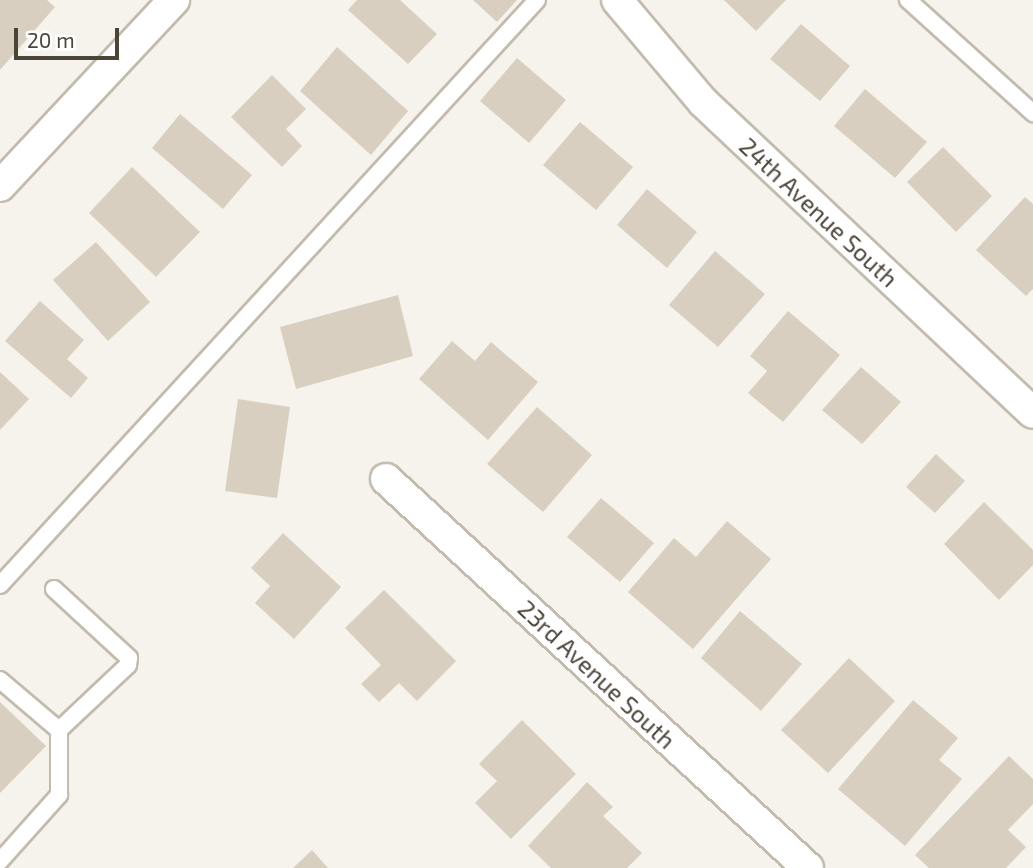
<!DOCTYPE html>
<html>
<head>
<meta charset="utf-8">
<style>
  body { margin:0 }
  #map { position:relative; width:1033px; height:868px; overflow:hidden; background:#f6f3ec; font-family:"Exo 2",sans-serif }
  div>[style] { position:absolute }
  [style*='--x'] { left:calc(var(--x)*1px); top:calc(var(--y)*1px); width:calc(var(--w)*1px); rotate:calc(var(--a)*1deg) }
  .building>* { inset:0; background:#d8cfc1 }
  .roads { filter:drop-shadow(2px 0 #c2bbae) drop-shadow(-2px 0 #c2bbae) drop-shadow(0 2px #c2bbae) drop-shadow(0 -2px #c2bbae) }
  .service>* { height:16px; margin:-8px; padding:0 8px; transform-origin:8px; border-radius:8px; background:#fff }
  .minor>* { height:30px; margin:-15px; padding:0 15px; transform-origin:15px; border-radius:15px; background:#fff }
  span { translate:-50% -50%; white-space:nowrap; text-align:center; line-height:1.15; -webkit-text-stroke:5px #fff; paint-order:stroke }
  .street-label { font-size:24px; color:#4b4439 }
  .scale { position:absolute; left:14px; top:28px; width:105px; height:32px; box-sizing:border-box; border:4px solid #4b4439; border-top:0; padding-left:9px; font-size:21px; line-height:24px; white-space:nowrap; color:#4b4439; -webkit-text-stroke:5px #fff; paint-order:stroke }
</style>
</head>
<body>
<div id="map">
  <div class="building">
    <i style="clip-path:polygon(0 0,47px 0,55px 7px,0 70px)"></i>
    <i style="clip-path:polygon(357px 0,400px 0,437px 34px,408px 64px,348px 10px)"></i>
    <i style="clip-path:polygon(473px 0,517px 0,497px 22px)"></i>
    <i style="clip-path:polygon(724px 0,786px 0,756px 31px)"></i>
    <i style="clip-path:polygon(801px 24px,850px 66px,820px 101px,770px 59px)"></i>
    <i style="clip-path:polygon(337px 47px,408px 111px,371px 155px,300px 91px)"></i>
    <i style="clip-path:polygon(517px 58px,566px 100px,529px 143px,480px 101px)"></i>
    <i style="clip-path:polygon(272px 75px,306px 109px,286px 129px,302px 146px,282px 167px,231px 117px)"></i>
    <i style="clip-path:polygon(865px 89px,927px 142px,895px 178px,834px 126px)"></i>
    <i style="clip-path:polygon(180px 114px,252px 175px,223px 209px,152px 148px)"></i>
    <i style="clip-path:polygon(580px 122px,633px 167px,596px 210px,543px 165px)"></i>
    <i style="clip-path:polygon(943px 147px,992px 196px,956px 232px,907px 182px)"></i>
    <i style="clip-path:polygon(132px 167px,200px 232px,156px 277px,89px 213px)"></i>
    <i style="clip-path:polygon(647px 189px,697px 232px,667px 268px,617px 225px)"></i>
    <i style="clip-path:polygon(1025px 197px,1033px 204px,1033px 289px,1026px 296px,976px 250px)"></i>
    <i style="clip-path:polygon(96px 242px,150px 302px,108px 341px,53px 280px)"></i>
    <i style="clip-path:polygon(715px 251px,765px 294px,718px 347px,669px 305px)"></i>
    <i style="clip-path:polygon(398px 295px,413px 356px,296px 389px,280px 327px)"></i>
    <i style="clip-path:polygon(40px 301px,84px 340px,67px 359px,88px 378px,71px 398px,5px 341px)"></i>
    <i style="clip-path:polygon(788px 311px,840px 355px,783px 422px,748px 393px,767px 371px,750px 356px)"></i>
    <i style="clip-path:polygon(452px 341px,475px 361px,491px 342px,538px 382px,488px 440px,419px 379px)"></i>
    <i style="clip-path:polygon(861px 367px,901px 402px,862px 444px,822px 410px)"></i>
    <i style="clip-path:polygon(0 372px,29px 399px,0 430px)"></i>
    <i style="clip-path:polygon(238px 399px,290px 407px,277px 498px,225px 491px)"></i>
    <i style="clip-path:polygon(537px 407px,592px 455px,543px 512px,487px 464px)"></i>
    <i style="clip-path:polygon(936px 454px,965px 481px,935px 513px,906px 487px)"></i>
    <i style="clip-path:polygon(601px 498px,654px 543px,620px 582px,567px 537px)"></i>
    <i style="clip-path:polygon(984px 502px,1033px 550px,1033px 565px,999px 600px,944px 544px)"></i>
    <i style="clip-path:polygon(727px 521px,771px 559px,693px 649px,628px 592px,674px 538px,696px 557px)"></i>
    <i style="clip-path:polygon(283px 533px,341px 587px,294px 639px,255px 603px,270px 586px,251px 568px)"></i>
    <i style="clip-path:polygon(384px 590px,456px 661px,417px 701px,399px 683px,379px 702px,361px 684px,381px 665px,345px 628px)"></i>
    <i style="clip-path:polygon(740px 611px,802px 664px,761px 711px,701px 658px)"></i>
    <i style="clip-path:polygon(849px 658px,895px 701px,828px 773px,781px 730px)"></i>
    <i style="clip-path:polygon(913px 700px,958px 738px,939px 760px,962px 779px,905px 846px,838px 789px)"></i>
    <i style="clip-path:polygon(0 702px,46px 746px,0 793px)"></i>
    <i style="clip-path:polygon(522px 720px,576px 774px,511px 839px,475px 803px,497px 781px,479px 764px)"></i>
    <i style="clip-path:polygon(1009px 756px,1033px 779px,1033px 804px,1008px 830px,1026px 847px,1006px 868px,929px 868px,915px 855px)"></i>
    <i style="clip-path:polygon(587px 782px,613px 807px,603px 816px,642px 853px,627px 868px,551px 868px,528px 846px)"></i>
    <i style="clip-path:polygon(312px 850px,328px 868px,293px 868px)"></i>
  </div>
  <div class="roads">
    <div class="service">
      <i style="--x:908;--y:0;--w:169;--a:42.1"></i>
      <i style="--x:0;--y:585;--w:794;--a:-47.45"></i>
      <i style="--x:0;--y:680;--w:77;--a:40.3"></i>
      <i style="--x:0;--y:861;--w:89;--a:-48.2"></i>
      <i style="--x:59;--y:795;--w:65;--a:-90"></i>
      <i style="--x:59;--y:730;--w:95;--a:-43.3"></i>
      <i style="--x:128;--y:665;--w:7;--a:-82"></i>
      <i style="--x:129;--y:658;--w:102;--a:-137.4"></i>
    </div>
    <div class="minor">
      <i style="--x:617;--y:0;--w:133;--a:49.9"></i>
      <i style="--x:703;--y:102;--w:453;--a:43.3"></i>
      <i style="--x:0;--y:186;--w:255;--a:-46.9"></i>
      <i style="--x:386;--y:479;--w:574;--a:42.67"></i>
    </div>
  </div>
  <div class="street-label">
    <span style="left:819px;top:212px;rotate:43deg">24th Avenue South</span>
    <span style="left:597px;top:674px;rotate:43deg">23rd Avenue South</span>
  </div>
  <div class="scale">20 m</div>
</div>
</body>
</html>
